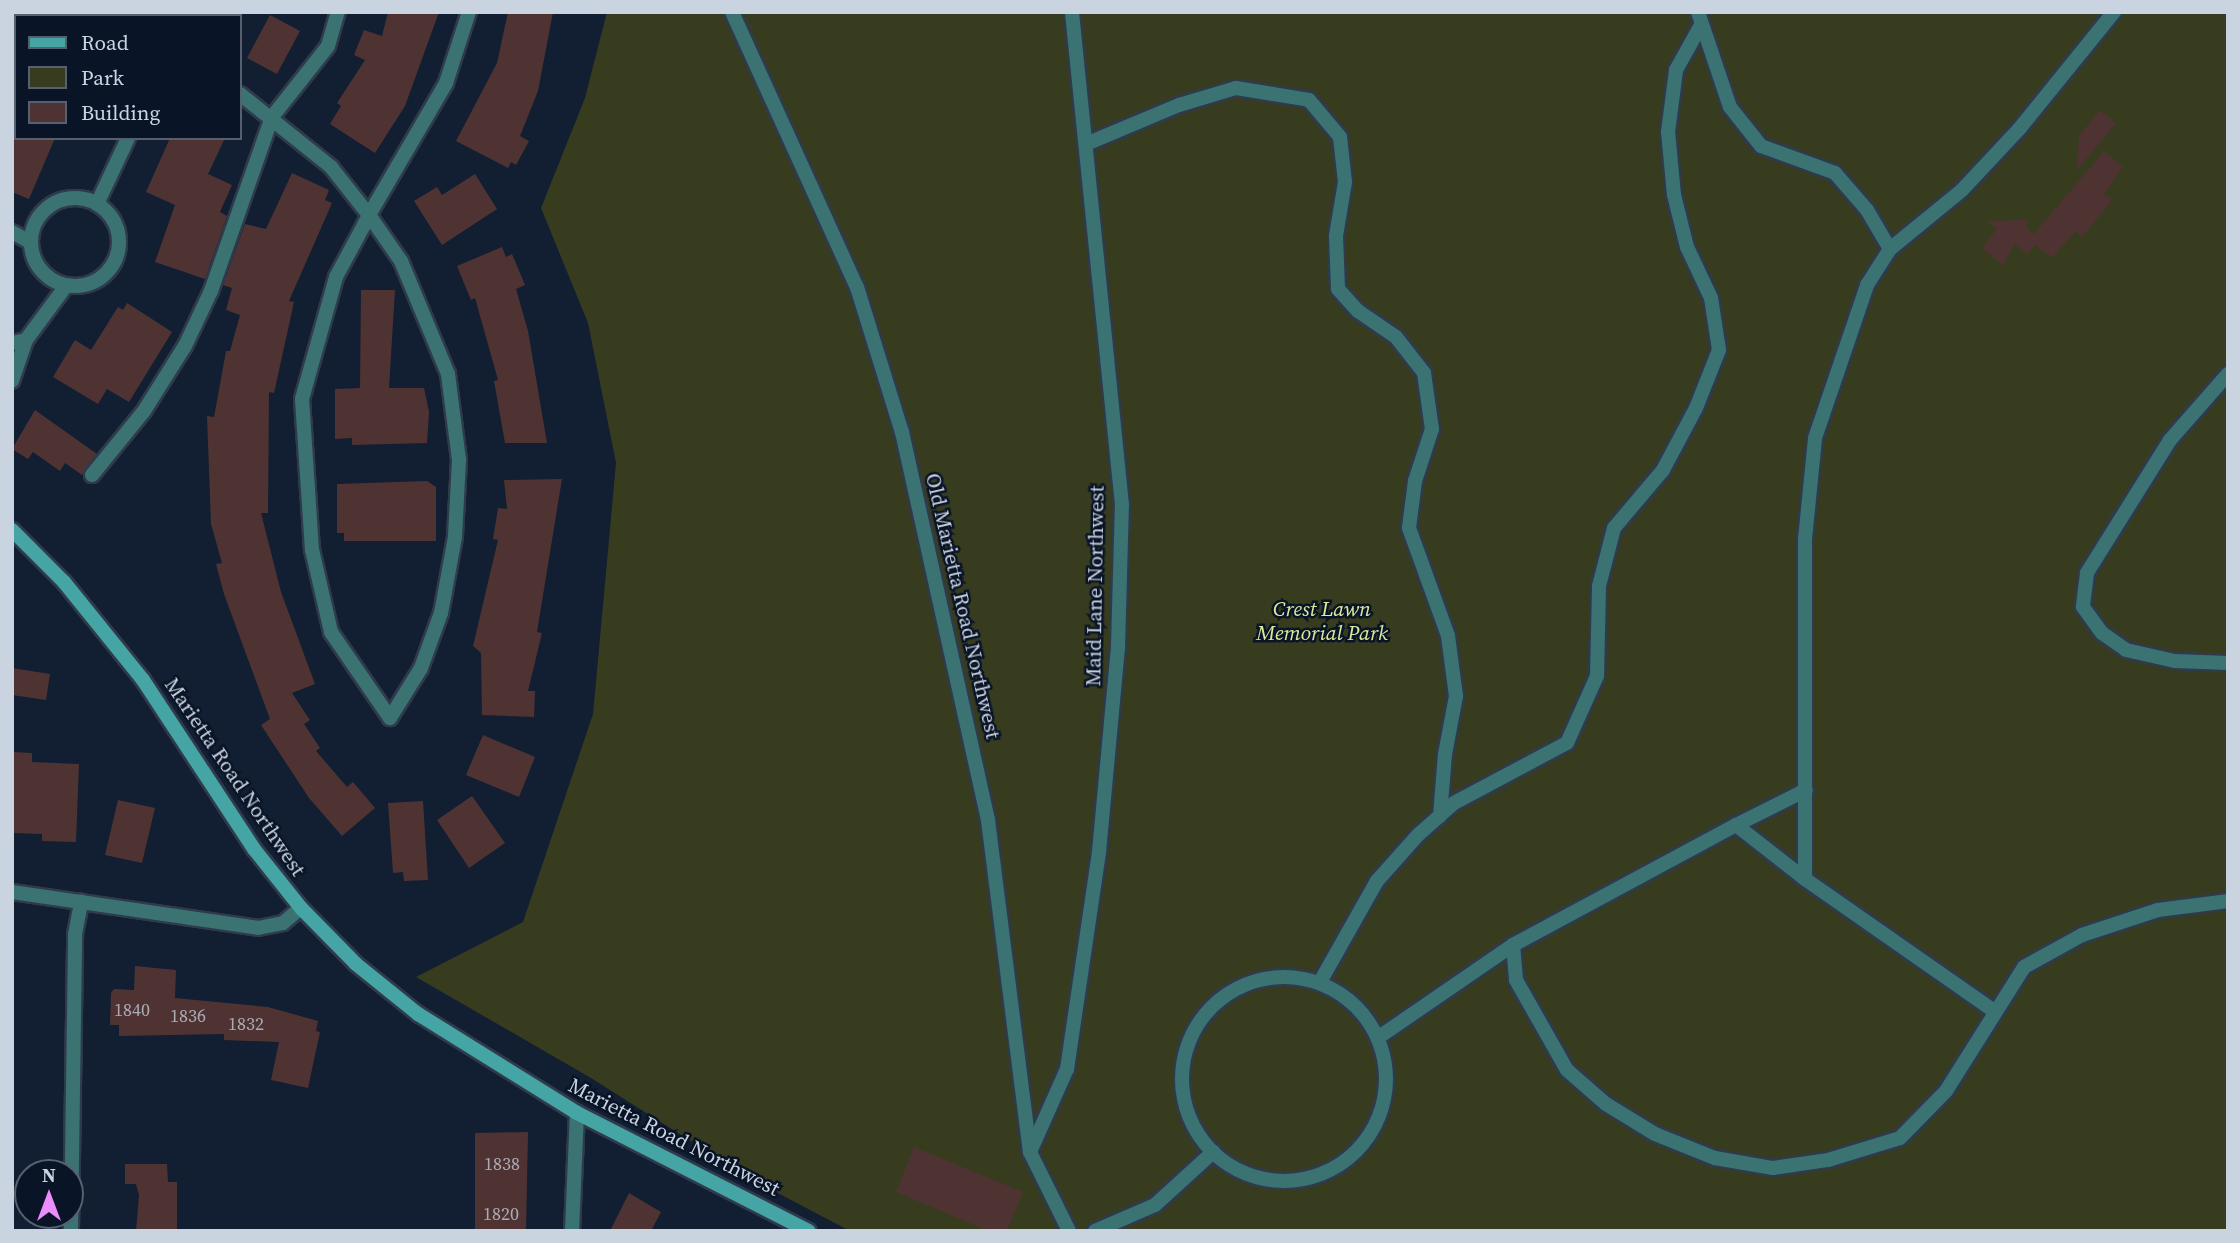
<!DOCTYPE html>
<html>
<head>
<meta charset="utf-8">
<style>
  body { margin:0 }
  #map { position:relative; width:2240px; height:1243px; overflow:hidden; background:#121e31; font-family:"Source Serif 4",serif }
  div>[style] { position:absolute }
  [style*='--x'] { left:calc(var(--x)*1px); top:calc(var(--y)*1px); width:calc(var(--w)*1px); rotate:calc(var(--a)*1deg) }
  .green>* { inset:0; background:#373c1e }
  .building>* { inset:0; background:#4f3333 }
  .roads { filter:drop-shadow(2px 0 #2f3b4d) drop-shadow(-2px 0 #2f3b4d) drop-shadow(0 2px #2f3b4d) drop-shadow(0 -2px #2f3b4d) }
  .service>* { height:14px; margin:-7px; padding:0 7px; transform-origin:7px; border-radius:7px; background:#3b7373 }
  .service>.ring { margin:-7px; padding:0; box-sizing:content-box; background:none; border:14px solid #3b7373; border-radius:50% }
  .minor>* { height:14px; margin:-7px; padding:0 7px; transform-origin:7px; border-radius:7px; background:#3b7373 }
  .minor>.ring { margin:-7px; padding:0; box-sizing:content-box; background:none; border:14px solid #3b7373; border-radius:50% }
  .secondary>* { height:14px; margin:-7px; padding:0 7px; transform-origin:7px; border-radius:7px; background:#45a4a4 }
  span { translate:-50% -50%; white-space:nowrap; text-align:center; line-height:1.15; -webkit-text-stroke:5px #091427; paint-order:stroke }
  .number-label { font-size:18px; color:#ababb5 }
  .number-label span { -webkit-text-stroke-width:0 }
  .street-label { font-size:21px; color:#cad3e0 }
  .park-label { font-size:21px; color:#dbea9c; font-style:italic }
  .frame { position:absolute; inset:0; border:14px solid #cad3e0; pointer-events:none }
  .legend { position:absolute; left:14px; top:14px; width:228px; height:126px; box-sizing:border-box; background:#091427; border:2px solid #566071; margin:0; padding:9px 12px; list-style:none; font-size:21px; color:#cad3e0 }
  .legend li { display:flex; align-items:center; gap:14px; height:35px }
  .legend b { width:35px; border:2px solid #566071 }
  .north { position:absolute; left:14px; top:1159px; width:70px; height:70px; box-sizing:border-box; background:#091427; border:2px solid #566071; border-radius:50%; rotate:0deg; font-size:19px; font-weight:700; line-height:28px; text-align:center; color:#cad3e0 }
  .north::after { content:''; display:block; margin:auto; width:24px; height:32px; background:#ea8dfd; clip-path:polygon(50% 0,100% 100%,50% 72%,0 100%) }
</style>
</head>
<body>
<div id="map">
  <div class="green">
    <i style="clip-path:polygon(607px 12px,2228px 12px,2228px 1231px,850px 1231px,749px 1178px,591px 1078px,416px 977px,523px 922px,593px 714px,616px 463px,588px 323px,541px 208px,585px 98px)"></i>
  </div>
  <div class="building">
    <i style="clip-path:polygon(388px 12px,439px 12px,405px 106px,375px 153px,330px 124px,341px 106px,337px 103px,365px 60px,354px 55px,364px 30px,382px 36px)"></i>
    <i style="clip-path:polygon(508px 12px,553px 12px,538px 91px,520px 136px,529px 141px,516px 165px,511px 162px,508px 168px,456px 141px,497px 63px)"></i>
    <i style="clip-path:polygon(270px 15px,300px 31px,277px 74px,247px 58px)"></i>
    <i style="clip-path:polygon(2100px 110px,2116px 123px,2077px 170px,2079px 136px)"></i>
    <i style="clip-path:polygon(12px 138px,55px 138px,29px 199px,12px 192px)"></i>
    <i style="clip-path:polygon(170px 138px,225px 138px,208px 174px,232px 185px,220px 212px,227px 216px,205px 279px,155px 262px,175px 205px,146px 192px)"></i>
    <i style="clip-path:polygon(2104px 151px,2123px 167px,2104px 194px,2112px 200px,2082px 237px,2075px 231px,2052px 258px,2035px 245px,2027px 254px,2015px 244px,2003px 265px,1982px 248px,1997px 229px,1987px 221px,2028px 220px,2025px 227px,2034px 234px)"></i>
    <i style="clip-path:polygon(292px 173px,329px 190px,325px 200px,332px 203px,289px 301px,294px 302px,274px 393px,269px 392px,268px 513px,261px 513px,281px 592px,315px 684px,292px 693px,310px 720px,304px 724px,320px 748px,316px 751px,347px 787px,353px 782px,375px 808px,342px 836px,309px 798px,261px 725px,270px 719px,224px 594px,216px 564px,222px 563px,211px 524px,207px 416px,214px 417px,226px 351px,230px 351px,240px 315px,226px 310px,232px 288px,223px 285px,245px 224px,266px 229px)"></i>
    <i style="clip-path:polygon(475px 174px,497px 209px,442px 245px,414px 201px,437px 187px,442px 195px)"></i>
    <i style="clip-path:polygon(502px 247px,506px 257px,512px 254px,525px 285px,516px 289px,528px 331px,547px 443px,505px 443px,494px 381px,498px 380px,475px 298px,471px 300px,457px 266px)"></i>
    <i style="clip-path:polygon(361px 290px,395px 290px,389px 388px,424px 388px,429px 412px,427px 443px,352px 445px,352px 438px,335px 439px,335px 389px,360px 388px)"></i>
    <i style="clip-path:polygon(127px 303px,172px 332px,129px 402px,107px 389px,98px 404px,53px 377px,75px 340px,91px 350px,118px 307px,123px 310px)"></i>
    <i style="clip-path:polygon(35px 410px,97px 454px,82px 475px,65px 463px,60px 471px,33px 452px,28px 459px,12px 449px)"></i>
    <i style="clip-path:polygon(562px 479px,537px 632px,542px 633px,528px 691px,535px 691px,534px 717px,482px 715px,481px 653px,473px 646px,498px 540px,493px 539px,498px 508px,507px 509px,504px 480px)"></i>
    <i style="clip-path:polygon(427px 481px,436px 487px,436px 541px,344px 541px,344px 533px,337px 533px,337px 484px)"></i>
    <i style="clip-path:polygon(12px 668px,50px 674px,46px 700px,12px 695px)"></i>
    <i style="clip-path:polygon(483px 735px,535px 757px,519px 797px,466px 775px)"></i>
    <i style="clip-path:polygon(12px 752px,32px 753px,32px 762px,79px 764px,76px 842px,42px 841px,42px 834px,12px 833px)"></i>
    <i style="clip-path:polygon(472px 796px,505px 843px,469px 868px,437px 820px)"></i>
    <i style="clip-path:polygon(118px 800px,155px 808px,142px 863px,105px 855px)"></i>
    <i style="clip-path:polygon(423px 801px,428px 880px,404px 881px,403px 872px,393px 873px,388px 803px)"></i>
    <i style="clip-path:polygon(135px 966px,176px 970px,175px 998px,268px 1007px,318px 1021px,316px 1031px,320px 1032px,308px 1088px,271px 1080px,279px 1042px,224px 1040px,224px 1034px,119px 1036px,119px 1025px,110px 1025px,111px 993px,114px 989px,134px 990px)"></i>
    <i style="clip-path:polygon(528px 1132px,526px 1231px,475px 1231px,475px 1133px)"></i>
    <i style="clip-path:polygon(914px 1147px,1023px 1192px,1007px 1231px,989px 1231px,896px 1192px)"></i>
    <i style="clip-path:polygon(125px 1164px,167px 1164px,168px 1182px,177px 1182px,177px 1231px,136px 1231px,139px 1195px,136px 1184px,125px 1184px)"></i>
    <i style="clip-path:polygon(629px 1193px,661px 1212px,651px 1231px,610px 1231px)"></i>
  </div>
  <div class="roads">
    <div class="service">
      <i style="--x:732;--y:12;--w:302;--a:65.6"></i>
      <i style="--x:857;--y:287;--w:152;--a:72.8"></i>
      <i style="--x:902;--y:432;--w:397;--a:77.5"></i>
      <i style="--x:988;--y:820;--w:335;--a:82.8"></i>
      <i style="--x:1030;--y:1152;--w:88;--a:63.7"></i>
      <i style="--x:1698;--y:12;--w:100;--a:71.4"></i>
      <i style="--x:1730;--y:107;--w:50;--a:51.5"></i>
      <i style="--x:1761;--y:146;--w:79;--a:20"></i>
      <i style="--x:1835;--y:173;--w:49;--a:49.1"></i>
      <i style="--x:1867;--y:210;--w:45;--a:59.5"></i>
      <i style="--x:46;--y:16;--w:4;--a:-63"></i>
      <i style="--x:12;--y:70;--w:7;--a:-56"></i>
      <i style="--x:1086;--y:144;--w:101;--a:-22.8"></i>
      <i style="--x:1179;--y:105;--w:59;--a:-16.6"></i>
      <i style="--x:1236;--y:88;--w:74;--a:9.3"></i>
      <i style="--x:1309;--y:100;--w:48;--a:50"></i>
      <i style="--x:1340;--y:137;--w:45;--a:83.7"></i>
      <i style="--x:1345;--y:182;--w:55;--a:99.5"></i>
      <i style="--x:1336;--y:236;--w:53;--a:87.8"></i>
      <i style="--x:1338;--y:289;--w:30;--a:48"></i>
      <i style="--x:1358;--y:311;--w:46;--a:34.4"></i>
      <i style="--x:1396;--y:337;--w:46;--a:52.1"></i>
      <i style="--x:1424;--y:373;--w:57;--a:81.9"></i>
      <i style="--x:1432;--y:429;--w:55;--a:108.1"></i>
      <i style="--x:1415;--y:481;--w:47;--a:97.3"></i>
      <i style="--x:1409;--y:528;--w:115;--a:70.1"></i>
      <i style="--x:1448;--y:636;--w:61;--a:82.4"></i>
      <i style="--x:1456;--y:696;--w:59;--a:100.7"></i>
      <i style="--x:1445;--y:754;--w:62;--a:94.6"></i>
      <i style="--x:2228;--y:374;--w:88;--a:131.3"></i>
      <i style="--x:2170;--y:440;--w:157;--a:122"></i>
      <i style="--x:2087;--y:573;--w:34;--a:97"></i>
      <i style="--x:2083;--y:607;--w:32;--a:54"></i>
      <i style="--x:2102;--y:633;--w:29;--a:35"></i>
      <i style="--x:2126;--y:650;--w:50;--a:12.7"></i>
      <i style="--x:2175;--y:661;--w:53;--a:2.2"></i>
      <i style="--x:92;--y:475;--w:82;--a:-50.9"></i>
      <i style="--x:144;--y:411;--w:77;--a:-57.8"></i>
      <i style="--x:185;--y:346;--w:61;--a:-64.7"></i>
      <i style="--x:211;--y:291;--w:184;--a:-70.7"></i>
      <i style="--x:272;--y:117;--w:90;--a:-51.7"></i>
      <i style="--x:328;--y:46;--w:35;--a:-74"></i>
      <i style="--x:1736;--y:825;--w:78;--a:-26.6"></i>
      <i style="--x:1805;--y:879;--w:340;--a:-90"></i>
      <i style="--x:1805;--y:539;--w:101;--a:-84.3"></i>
      <i style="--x:1815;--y:438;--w:162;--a:-71.2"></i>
      <i style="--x:1867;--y:285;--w:43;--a:-57.4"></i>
      <i style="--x:1890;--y:249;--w:93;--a:-39.3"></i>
      <i style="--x:1962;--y:190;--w:85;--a:-46.9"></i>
      <i style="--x:2020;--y:128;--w:149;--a:-51"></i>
      <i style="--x:1513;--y:945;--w:35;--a:85"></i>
      <i style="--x:1516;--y:980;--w:103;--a:60.5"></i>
      <i style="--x:1567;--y:1070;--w:52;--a:41.1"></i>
      <i style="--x:1606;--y:1104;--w:57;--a:31.5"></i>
      <i style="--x:1655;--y:1134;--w:65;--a:21.8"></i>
      <i style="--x:1715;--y:1158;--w:59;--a:9.8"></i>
      <i style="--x:1773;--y:1168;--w:56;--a:-8.3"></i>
      <i style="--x:1828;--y:1160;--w:75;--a:-17"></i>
      <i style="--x:1900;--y:1138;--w:66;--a:-45.6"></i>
      <i style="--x:1946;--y:1091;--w:146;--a:-57.8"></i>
      <i style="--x:2024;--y:967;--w:66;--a:-28.9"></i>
      <i style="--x:2082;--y:935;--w:80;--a:-18.2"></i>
      <i style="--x:2158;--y:910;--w:71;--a:-7.3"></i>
      <i class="ring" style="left:1182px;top:977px;width:190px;height:190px"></i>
      <i style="--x:1320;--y:982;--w:116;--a:-60.6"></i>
      <i style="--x:1377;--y:881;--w:62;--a:-48.3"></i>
      <i style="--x:1418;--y:835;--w:48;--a:-41.6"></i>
      <i style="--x:1454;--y:803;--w:128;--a:-28"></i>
      <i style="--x:1567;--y:743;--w:73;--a:-65.9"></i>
      <i style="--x:1597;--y:676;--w:90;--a:-88.7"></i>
      <i style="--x:1599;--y:586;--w:60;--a:-75.5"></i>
      <i style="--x:1614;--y:528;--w:76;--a:-49.8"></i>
      <i style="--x:1663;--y:470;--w:70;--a:-62"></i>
      <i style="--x:1696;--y:408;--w:62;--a:-68.4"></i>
      <i style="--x:1719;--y:350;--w:53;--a:-98.7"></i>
      <i style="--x:1711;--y:298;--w:56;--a:-115.2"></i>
      <i style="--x:1687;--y:247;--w:54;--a:-104"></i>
      <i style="--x:1674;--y:195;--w:63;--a:-95.4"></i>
      <i style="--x:1668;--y:132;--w:63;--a:-82.6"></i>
      <i style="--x:1676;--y:70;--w:51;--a:-60.9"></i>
      <i style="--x:1379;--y:1037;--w:163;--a:-34.5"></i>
      <i style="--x:1513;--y:945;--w:253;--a:-28.3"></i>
      <i style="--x:1736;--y:825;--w:88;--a:38"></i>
      <i style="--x:1805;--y:879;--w:231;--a:34.9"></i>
      <i style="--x:1030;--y:1152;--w:91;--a:-66"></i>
      <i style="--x:1067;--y:1069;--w:219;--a:-81.6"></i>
      <i style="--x:1099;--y:852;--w:207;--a:-84.7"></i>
      <i style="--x:1118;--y:646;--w:141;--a:-88.4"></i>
      <i style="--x:1122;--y:505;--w:496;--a:-95.8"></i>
      <i style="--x:1095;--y:1231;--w:65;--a:-23.4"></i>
      <i style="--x:1155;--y:1205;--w:79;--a:-42.4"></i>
    </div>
    <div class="minor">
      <i style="--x:64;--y:12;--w:9;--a:27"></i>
      <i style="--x:175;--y:16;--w:4;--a:-76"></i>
      <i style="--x:240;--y:94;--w:117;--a:38.7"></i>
      <i style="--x:331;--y:167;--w:61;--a:51.6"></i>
      <i style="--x:369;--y:215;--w:56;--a:55.2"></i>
      <i style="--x:401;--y:261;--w:122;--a:67.4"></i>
      <i style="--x:448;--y:374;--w:87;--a:82.7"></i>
      <i style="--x:459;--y:460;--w:77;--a:93"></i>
      <i style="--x:455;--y:537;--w:77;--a:100.4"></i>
      <i style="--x:441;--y:613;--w:59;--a:110"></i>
      <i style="--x:421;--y:668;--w:59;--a:121.8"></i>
      <i style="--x:390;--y:718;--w:104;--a:-124.5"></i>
      <i style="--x:331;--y:632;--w:84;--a:-103"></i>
      <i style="--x:312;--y:550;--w:151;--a:-93.8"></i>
      <i style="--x:302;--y:399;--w:127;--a:-74.4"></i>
      <i style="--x:336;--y:277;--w:59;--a:-61.7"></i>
      <i style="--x:364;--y:225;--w:11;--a:-63"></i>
      <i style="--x:369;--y:215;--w:153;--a:-59.7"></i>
      <i style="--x:446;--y:83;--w:75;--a:-72.1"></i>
      <i class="ring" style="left:31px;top:198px;width:74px;height:74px"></i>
      <i style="--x:97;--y:204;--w:73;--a:-64.8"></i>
      <i style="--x:12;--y:232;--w:21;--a:29"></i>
      <i style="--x:26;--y:340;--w:67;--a:-53.5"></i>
      <i style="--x:12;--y:343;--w:14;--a:-12"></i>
      <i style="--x:26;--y:340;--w:43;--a:108.9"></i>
      <i style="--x:12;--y:892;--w:249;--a:8.3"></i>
      <i style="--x:258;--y:928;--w:25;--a:-11"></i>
      <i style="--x:283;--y:923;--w:23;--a:-40"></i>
      <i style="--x:71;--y:1231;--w:297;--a:-89.2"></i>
      <i style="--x:75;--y:934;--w:33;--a:-79"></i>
      <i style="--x:572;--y:1231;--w:118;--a:-87.6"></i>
    </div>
    <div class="secondary">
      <i style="--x:12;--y:530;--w:74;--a:45"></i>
      <i style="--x:64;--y:582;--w:126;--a:51.1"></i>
      <i style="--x:143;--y:680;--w:202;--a:56.7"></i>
      <i style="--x:254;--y:849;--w:75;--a:51.5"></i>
      <i style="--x:301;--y:908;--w:78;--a:45.5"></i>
      <i style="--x:356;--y:964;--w:80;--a:38.9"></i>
      <i style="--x:418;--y:1014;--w:187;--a:31.9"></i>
      <i style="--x:577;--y:1113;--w:260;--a:27"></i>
    </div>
  </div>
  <div class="number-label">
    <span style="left:132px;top:1010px">1840</span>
    <span style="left:188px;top:1016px">1836</span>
    <span style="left:246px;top:1024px">1832</span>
    <span style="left:502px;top:1164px">1838</span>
    <span style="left:501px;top:1214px">1820</span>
  </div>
  <div class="street-label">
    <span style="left:1095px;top:586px;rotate:-89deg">Maid Lane Northwest</span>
    <span style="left:963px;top:606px;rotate:77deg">Old Marietta Road Northwest</span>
    <span style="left:235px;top:777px;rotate:56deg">Marietta Road Northwest</span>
    <span style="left:674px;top:1137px;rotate:27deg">Marietta Road Northwest</span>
  </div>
  <div class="park-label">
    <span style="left:1322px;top:621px">Crest Lawn<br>Memorial Park</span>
  </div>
  <div class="frame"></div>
  <ul class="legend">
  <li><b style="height:9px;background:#45a4a4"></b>Road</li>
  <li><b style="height:19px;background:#373c1e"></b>Park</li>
  <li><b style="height:19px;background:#4f3333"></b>Building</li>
  </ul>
  <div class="north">N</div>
</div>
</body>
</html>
